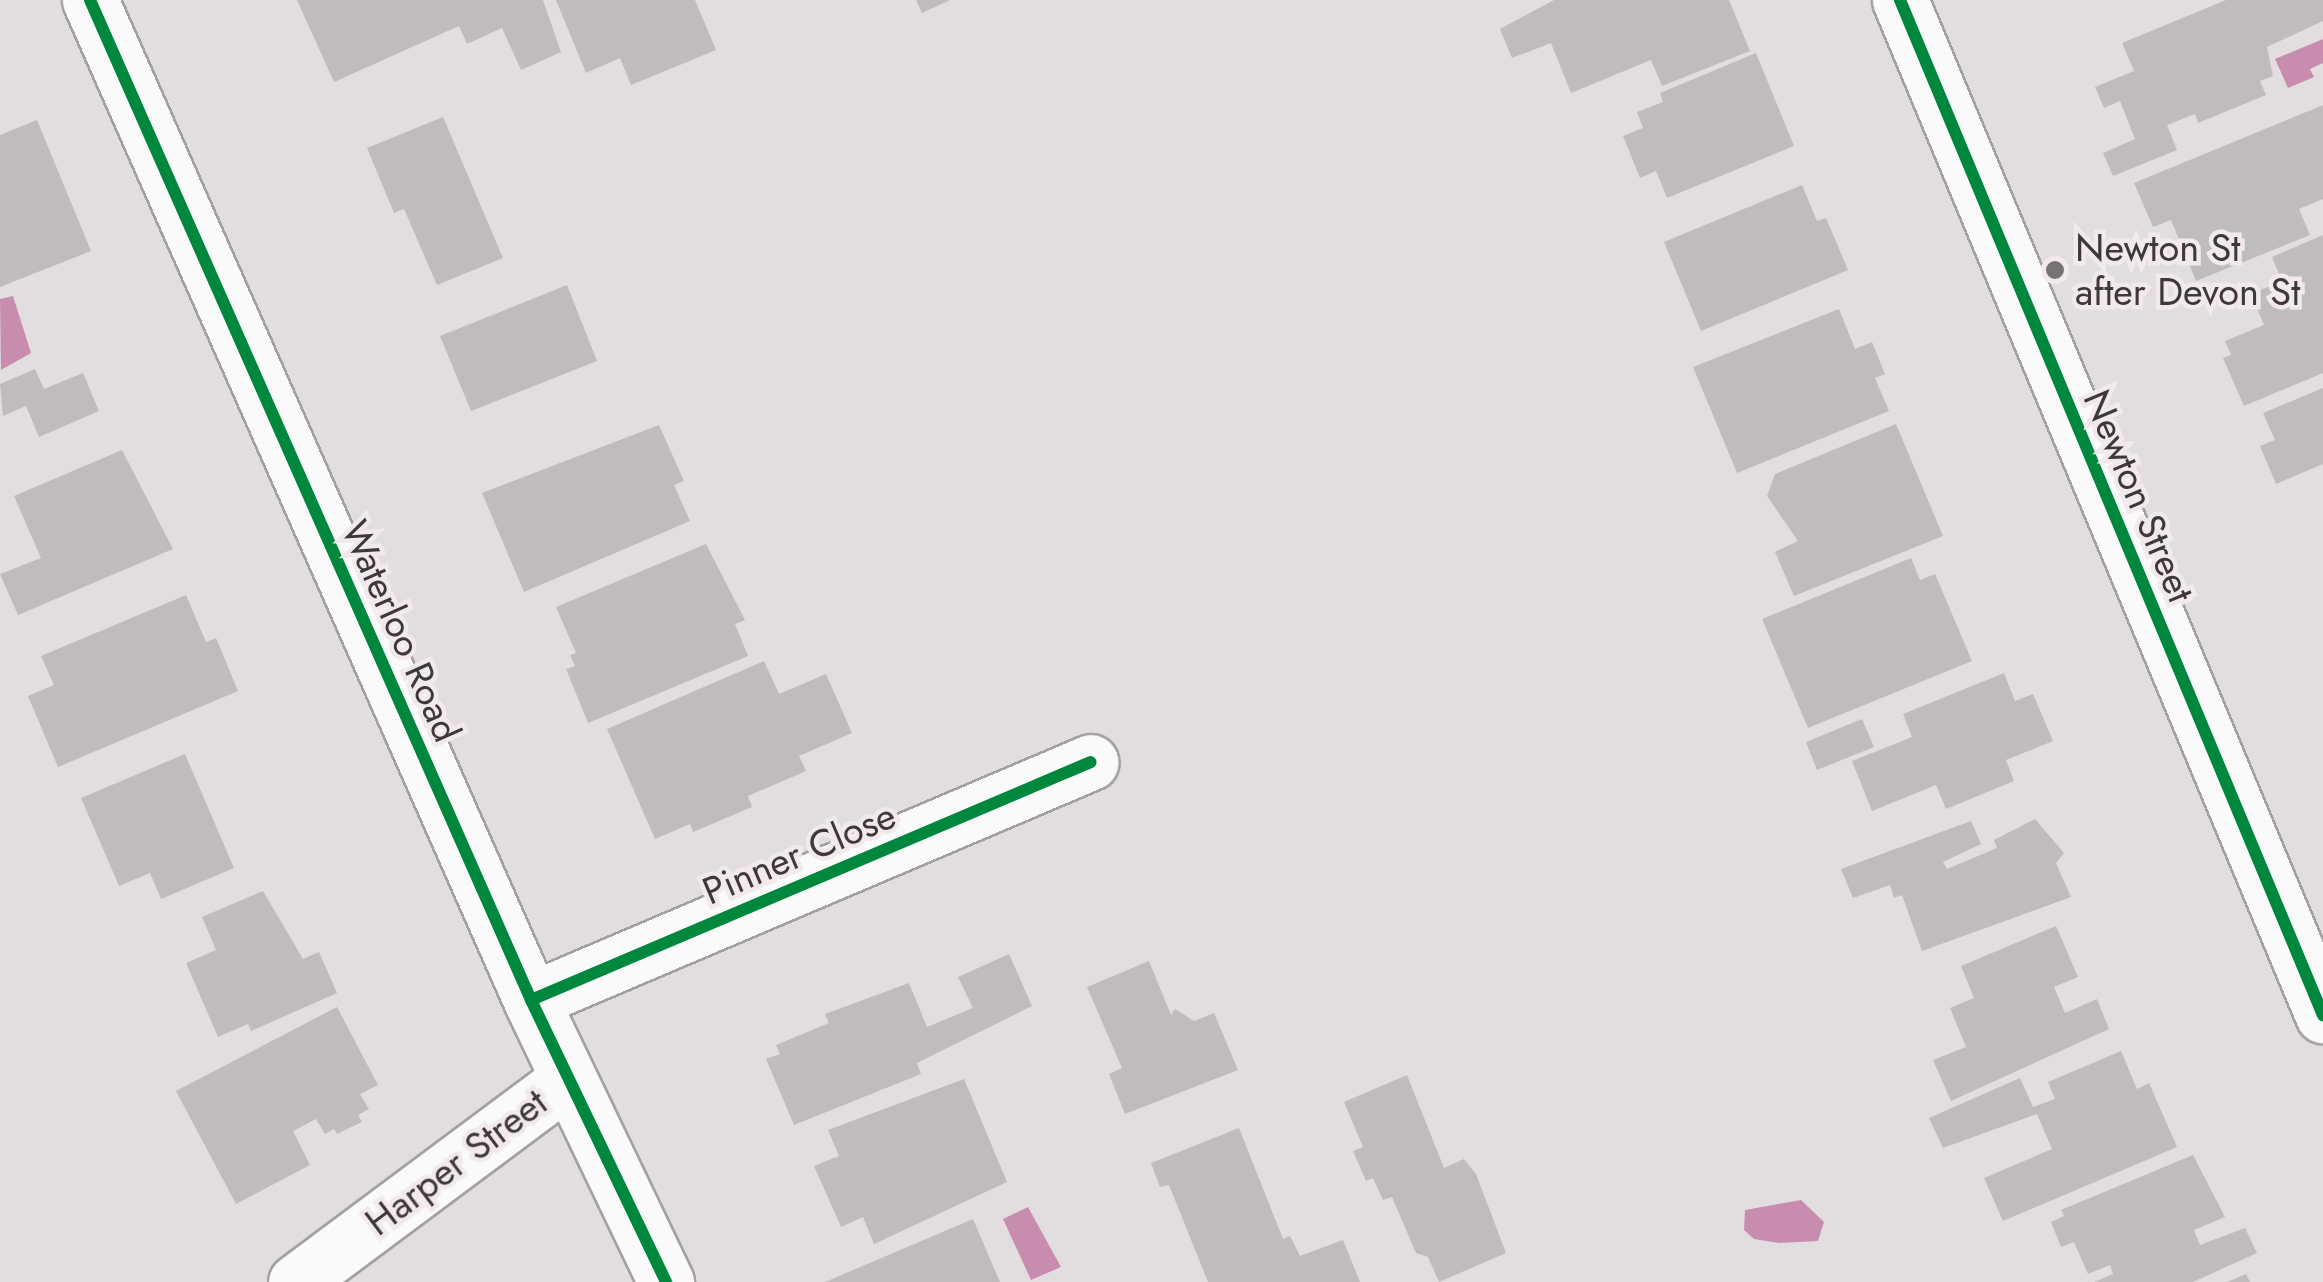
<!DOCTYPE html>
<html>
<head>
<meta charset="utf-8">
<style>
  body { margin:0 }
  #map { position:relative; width:2323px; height:1282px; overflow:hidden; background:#e2dee0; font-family:Jost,sans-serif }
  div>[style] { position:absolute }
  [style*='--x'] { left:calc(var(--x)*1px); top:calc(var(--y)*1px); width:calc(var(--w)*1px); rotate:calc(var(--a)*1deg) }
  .water>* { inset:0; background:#c88dae }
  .building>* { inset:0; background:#bfbcbd }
  .roads { filter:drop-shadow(2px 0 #a3a0a2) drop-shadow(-2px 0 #a3a0a2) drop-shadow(0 2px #a3a0a2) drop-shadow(0 -2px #a3a0a2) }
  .minor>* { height:55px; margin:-27.5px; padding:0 27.5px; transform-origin:27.5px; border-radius:27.5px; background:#fbfafa }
  .cycleway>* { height:12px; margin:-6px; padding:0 6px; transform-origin:6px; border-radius:6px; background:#00873e }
  .dots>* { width:28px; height:28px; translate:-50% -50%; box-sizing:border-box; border:5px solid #f2e9ed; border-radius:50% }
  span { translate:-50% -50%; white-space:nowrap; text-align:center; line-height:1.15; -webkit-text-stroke:9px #f2e9ed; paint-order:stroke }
  .poi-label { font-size:38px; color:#3d393b }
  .left { translate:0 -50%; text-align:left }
  .street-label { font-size:38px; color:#3d393b }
</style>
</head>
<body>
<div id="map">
  <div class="water">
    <i style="clip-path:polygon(2323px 39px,2323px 63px,2310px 69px,2314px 77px,2288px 88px,2275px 59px)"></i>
    <i style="clip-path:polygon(13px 296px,31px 353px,1px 370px,0 299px)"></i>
    <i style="clip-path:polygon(1801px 1200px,1824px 1222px,1818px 1241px,1779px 1243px,1754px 1239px,1744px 1230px,1745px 1210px)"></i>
    <i style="clip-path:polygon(1028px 1207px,1061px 1267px,1031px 1280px,1003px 1219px)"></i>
  </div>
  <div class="building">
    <i style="clip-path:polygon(297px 0,543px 0,561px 52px,521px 70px,502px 28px,467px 44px,459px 26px,334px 82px)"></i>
    <i style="clip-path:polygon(556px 0,695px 0,716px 50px,631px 85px,620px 58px,586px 73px)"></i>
    <i style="clip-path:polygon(916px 0,950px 0,922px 13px)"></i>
    <i style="clip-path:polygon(1554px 0,1729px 0,1750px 51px,1662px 86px,1651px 60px,1571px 93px,1551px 43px,1512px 58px,1500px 29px)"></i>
    <i style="clip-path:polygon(2226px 0,2323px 0,2323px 21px,2267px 47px,2273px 76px,2260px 81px,2266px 95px,2198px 123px,2195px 114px,2167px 125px,2177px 150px,2113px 176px,2103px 153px,2135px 139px,2120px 101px,2104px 108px,2095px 87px,2134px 71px,2122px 43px)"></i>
    <i style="clip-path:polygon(1756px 53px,1794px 146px,1667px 198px,1656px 171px,1640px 178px,1623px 136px,1643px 128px,1637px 112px,1663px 102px,1660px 93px)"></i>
    <i style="clip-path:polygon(2323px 105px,2323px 199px,2299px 209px,2310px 235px,2196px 281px,2171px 220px,2153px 227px,2134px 183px)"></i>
    <i style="clip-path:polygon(443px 117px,503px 258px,437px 285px,404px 209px,394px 213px,367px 148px)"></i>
    <i style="clip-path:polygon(37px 120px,91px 251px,0 287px,0 135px)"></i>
    <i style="clip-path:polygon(1802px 185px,1817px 221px,1826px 218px,1848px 270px,1701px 331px,1664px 242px)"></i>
    <i style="clip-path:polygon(2323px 235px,2323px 373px,2244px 406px,2223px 358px,2231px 355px,2225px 341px,2264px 325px,2251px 294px,2282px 281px,2272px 257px)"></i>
    <i style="clip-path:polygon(567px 285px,597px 361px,471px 411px,440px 336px)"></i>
    <i style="clip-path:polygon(1839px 309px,1855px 349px,1872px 342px,1885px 374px,1875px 378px,1889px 411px,1737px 473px,1693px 367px)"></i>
    <i style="clip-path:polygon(35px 369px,44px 389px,83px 373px,99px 411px,39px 437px,26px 406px,3px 416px,0 384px)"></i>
    <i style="clip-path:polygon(2323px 388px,2323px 464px,2276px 484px,2260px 446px,2275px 440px,2263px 413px)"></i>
    <i style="clip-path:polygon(1896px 424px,1943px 536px,1794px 596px,1775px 552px,1798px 541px,1767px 496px,1775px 474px)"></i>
    <i style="clip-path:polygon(659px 425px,684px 481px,674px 485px,690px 521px,524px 592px,482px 493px)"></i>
    <i style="clip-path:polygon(122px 450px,173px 549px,18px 615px,0 574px,41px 558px,14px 496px)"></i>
    <i style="clip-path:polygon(706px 544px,745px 620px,735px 624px,748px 656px,588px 723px,566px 669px,575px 666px,570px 655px,576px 653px,556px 607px)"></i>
    <i style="clip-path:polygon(1911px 558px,1920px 580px,1935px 574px,1972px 661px,1808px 728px,1762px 619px)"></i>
    <i style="clip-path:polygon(186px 595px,206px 642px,216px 638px,238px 691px,58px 767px,28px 696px,54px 685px,41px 656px)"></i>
    <i style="clip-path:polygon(764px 661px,779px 694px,826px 674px,852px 733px,799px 756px,806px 771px,748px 796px,752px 807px,693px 832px,690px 824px,655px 839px,607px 729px)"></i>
    <i style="clip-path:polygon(2004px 673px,2015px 701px,2033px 694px,2053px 741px,2006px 760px,2014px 781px,1946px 809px,1936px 785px,1872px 811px,1852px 761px,1912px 737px,1903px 714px)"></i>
    <i style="clip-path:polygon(1862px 719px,1874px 747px,1817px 770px,1806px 742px)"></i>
    <i style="clip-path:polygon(185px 754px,234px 868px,161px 899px,150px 873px,119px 886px,81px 798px)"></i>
    <i style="clip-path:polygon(2035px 819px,2064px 853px,2056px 863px,2071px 897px,1922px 951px,1902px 895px,1894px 898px,1890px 885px,1853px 898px,1841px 869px,1971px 821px,1981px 844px,1943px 862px,1947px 869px,1997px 848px,1994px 840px)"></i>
    <i style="clip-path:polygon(263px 891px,303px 959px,319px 952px,337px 993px,251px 1031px,248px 1024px,218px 1037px,186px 963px,216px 950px,202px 917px)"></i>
    <i style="clip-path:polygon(2056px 926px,2078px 977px,2054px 987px,2065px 1013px,2097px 999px,2109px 1029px,1951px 1101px,1933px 1060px,1966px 1047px,1950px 1008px,1974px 998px,1961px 966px)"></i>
    <i style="clip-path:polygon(1009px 954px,1032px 1006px,917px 1063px,921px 1074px,794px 1125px,766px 1059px,780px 1054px,776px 1045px,829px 1023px,825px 1014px,909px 983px,927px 1027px,973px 1008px,958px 977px)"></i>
    <i style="clip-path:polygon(1149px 961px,1171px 1015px,1175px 1009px,1194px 1021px,1214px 1013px,1238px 1070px,1125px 1114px,1109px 1074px,1122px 1068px,1087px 987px)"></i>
    <i style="clip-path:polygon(337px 1007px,378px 1085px,360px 1094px,369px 1109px,358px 1115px,362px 1122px,337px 1134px,334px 1129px,325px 1134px,316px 1119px,293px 1131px,310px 1165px,236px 1204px,176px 1091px)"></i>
    <i style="clip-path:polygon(2121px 1051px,2137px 1089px,2149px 1083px,2177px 1147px,2003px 1221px,1984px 1178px,2052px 1149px,2037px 1114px,1943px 1148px,1929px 1118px,2020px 1078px,2033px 1107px,2055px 1099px,2048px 1082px)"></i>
    <i style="clip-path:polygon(1407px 1075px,1444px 1168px,1464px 1159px,1476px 1174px,1506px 1253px,1439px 1282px,1428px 1257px,1416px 1253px,1392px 1197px,1383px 1200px,1373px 1178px,1366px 1181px,1353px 1151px,1363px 1147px,1344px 1102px)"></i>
    <i style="clip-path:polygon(964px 1079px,1007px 1182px,874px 1244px,863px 1217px,841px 1227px,814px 1166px,839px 1156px,828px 1130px)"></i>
    <i style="clip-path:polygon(1239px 1128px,1283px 1239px,1290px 1236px,1300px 1256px,1343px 1240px,1360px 1282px,1208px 1282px,1169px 1185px,1160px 1187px,1151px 1163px)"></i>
    <i style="clip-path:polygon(2193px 1155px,2225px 1217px,2194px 1230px,2200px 1245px,2245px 1228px,2257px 1253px,2193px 1282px,2094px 1282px,2113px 1274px,2110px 1265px,2088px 1274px,2074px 1242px,2061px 1247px,2051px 1222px,2064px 1216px,2061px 1210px)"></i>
    <i style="clip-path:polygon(973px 1219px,1000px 1282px,825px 1282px)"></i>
    <i style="clip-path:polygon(2246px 1274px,2250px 1282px,2227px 1282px)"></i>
  </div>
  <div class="roads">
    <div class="minor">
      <i style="--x:90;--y:0;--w:1093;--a:66.2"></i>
      <i style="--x:531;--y:1000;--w:313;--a:64.4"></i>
      <i style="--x:1900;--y:0;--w:1100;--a:67.38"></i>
      <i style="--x:531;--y:1000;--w:608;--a:-23.03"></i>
      <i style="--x:296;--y:1282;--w:339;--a:-36.7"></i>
    </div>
  </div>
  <div class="cycleway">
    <i style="--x:90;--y:0;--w:1093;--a:66.2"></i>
    <i style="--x:531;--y:1000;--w:313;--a:64.4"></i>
    <i style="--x:1900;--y:0;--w:1100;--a:67.38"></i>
    <i style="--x:531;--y:1000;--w:608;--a:-23.03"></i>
  </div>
  <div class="dots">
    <i style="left:2055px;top:270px;background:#777375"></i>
  </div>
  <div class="poi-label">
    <span class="left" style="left:2075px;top:270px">Newton St<br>after Devon St</span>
  </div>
  <div class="street-label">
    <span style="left:2139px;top:496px;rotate:67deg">Newton Street</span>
    <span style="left:401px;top:631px;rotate:66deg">Waterloo Road</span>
    <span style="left:799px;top:853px;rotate:-23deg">Pinner Close</span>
    <span style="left:456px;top:1162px;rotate:-37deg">Harper Street</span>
  </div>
</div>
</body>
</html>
